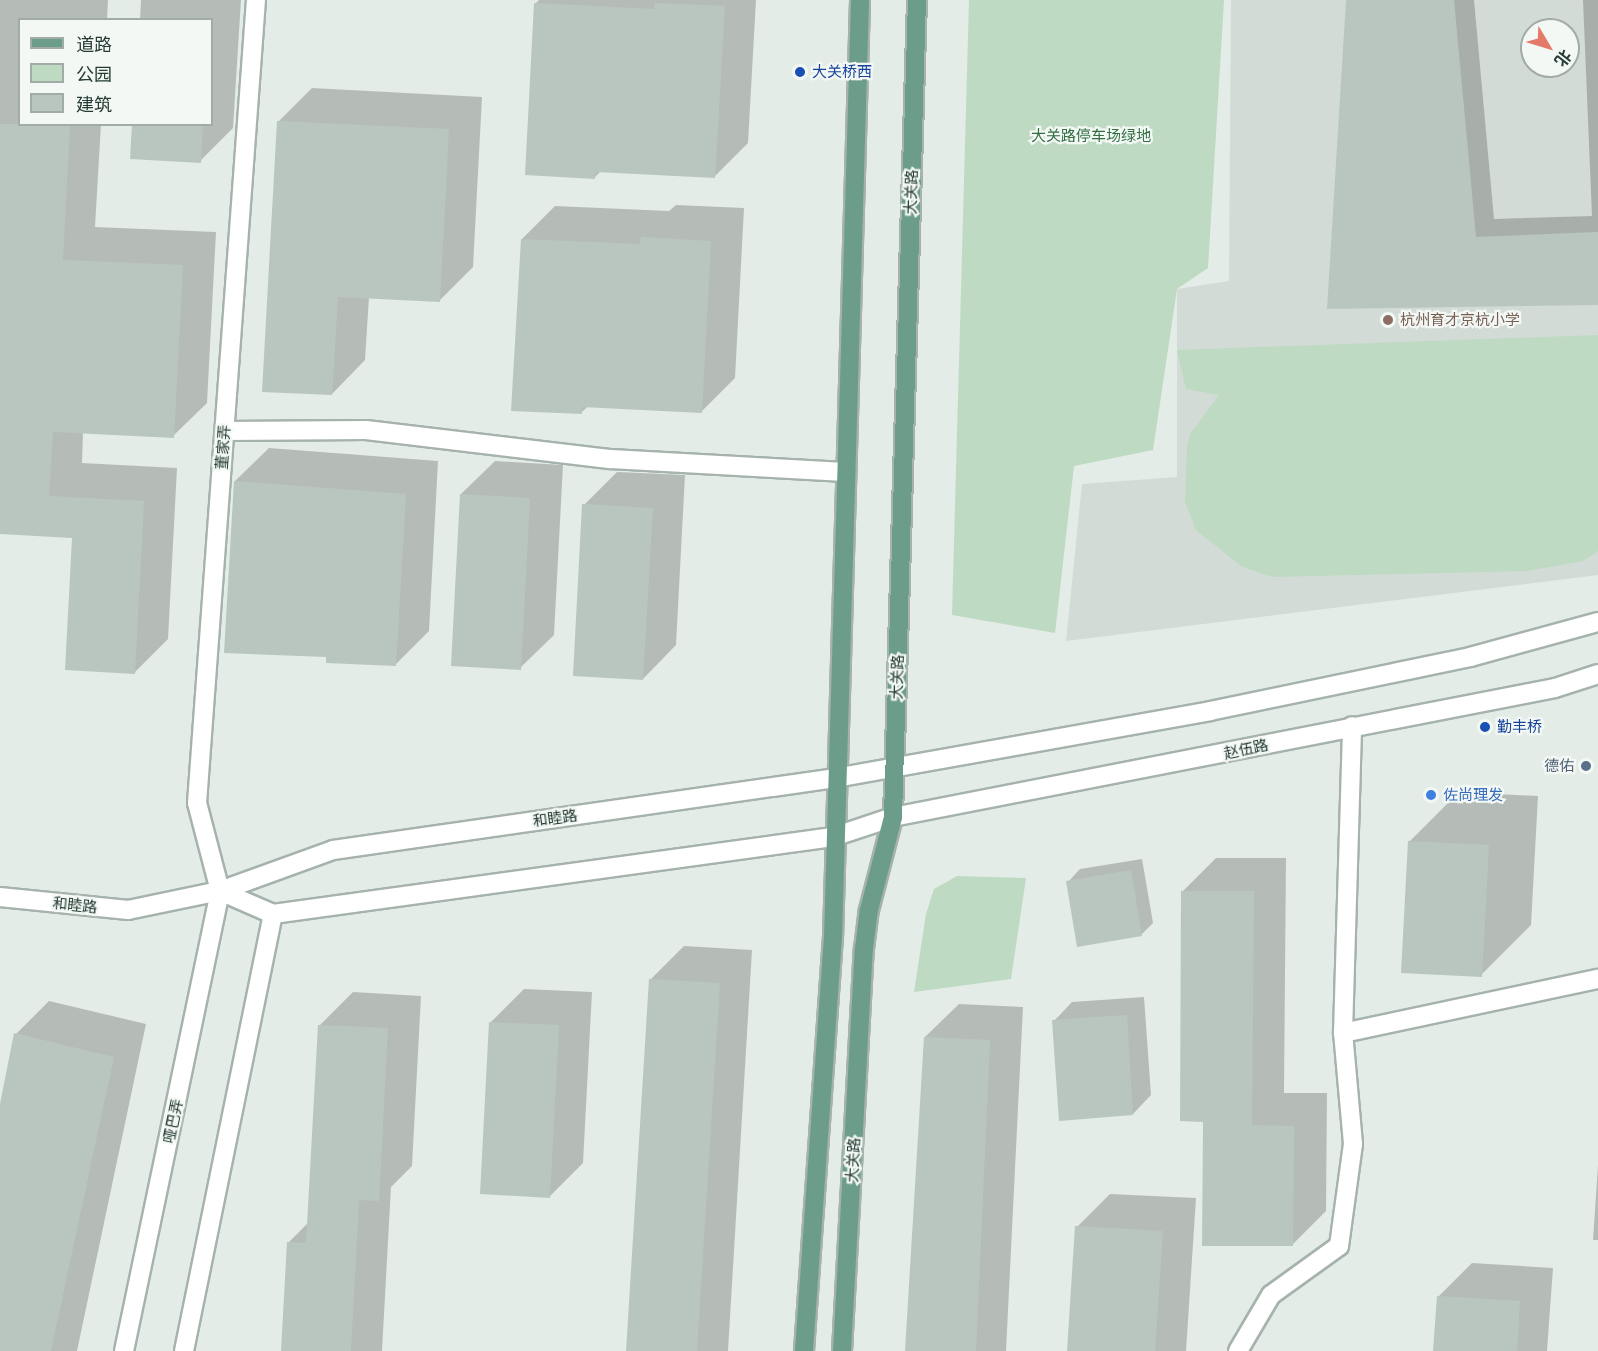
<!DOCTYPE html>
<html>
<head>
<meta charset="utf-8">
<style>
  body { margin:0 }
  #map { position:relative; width:1598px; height:1351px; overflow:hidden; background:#e3ece7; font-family:Arial,"Noto Sans SC",sans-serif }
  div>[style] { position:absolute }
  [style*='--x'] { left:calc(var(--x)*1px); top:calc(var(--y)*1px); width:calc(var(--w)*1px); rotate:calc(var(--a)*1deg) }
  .built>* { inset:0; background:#d2dbd6 }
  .green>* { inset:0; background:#bedac3 }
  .shadow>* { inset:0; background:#0003 }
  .building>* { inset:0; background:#b9c6c0 }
  .roads { filter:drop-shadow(2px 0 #a6b3ad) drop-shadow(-2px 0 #a6b3ad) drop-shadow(0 2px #a6b3ad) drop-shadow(0 -2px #a6b3ad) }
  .service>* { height:18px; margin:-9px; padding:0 9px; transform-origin:9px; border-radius:9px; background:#fff }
  .tertiary>* { height:18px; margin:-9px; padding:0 9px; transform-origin:9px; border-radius:9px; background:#fff }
  .secondary>* { height:18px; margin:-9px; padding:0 9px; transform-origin:9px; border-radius:9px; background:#fff }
  .primary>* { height:18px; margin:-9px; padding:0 9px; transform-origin:9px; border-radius:9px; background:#6c9d8b }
  .dots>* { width:16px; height:16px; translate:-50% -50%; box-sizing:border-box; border:3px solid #f3f8f5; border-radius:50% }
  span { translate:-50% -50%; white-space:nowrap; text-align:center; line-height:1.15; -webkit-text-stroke:4.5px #f3f8f5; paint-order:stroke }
  .transit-label { font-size:15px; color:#164399 }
  .left { translate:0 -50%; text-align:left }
  .park-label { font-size:15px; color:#336e43 }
  .street-label { font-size:15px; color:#253b33 }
  .education-label { font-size:15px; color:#785e54 }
  .service-label { font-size:15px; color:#4e5e75 }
  .right { translate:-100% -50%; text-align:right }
  .shop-label { font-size:15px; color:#366cbe }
  .legend { position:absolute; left:18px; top:18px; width:195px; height:108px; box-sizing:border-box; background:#f3f8f5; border:2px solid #a1aca7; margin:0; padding:8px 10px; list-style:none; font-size:18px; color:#253b33 }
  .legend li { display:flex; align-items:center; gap:12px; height:30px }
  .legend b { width:30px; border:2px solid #a1aca7 }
  .north { position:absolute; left:1520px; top:18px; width:60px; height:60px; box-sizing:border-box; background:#f3f8f5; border:2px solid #a1aca7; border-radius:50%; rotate:128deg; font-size:16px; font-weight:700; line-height:24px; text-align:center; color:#253b33 }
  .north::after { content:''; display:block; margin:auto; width:21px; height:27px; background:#e47969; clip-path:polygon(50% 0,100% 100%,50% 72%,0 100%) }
</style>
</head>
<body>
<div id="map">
  <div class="built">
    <i style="clip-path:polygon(evenodd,1231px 0,1598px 0,1598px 575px,1066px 641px,1082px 484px,1177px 477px,1177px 289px,1229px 281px,1231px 0,1532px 30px,1568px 30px,1568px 66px,1532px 66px,1532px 30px)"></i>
  </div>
  <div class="green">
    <i style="clip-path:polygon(969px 0,1224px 0,1208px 268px,1177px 289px,1153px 450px,1074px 466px,1055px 633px,952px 615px)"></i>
    <i style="clip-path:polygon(1598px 335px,1598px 551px,1583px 561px,1527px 571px,1272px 577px,1241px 566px,1196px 530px,1185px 502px,1187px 447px,1190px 434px,1219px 395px,1186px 389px,1177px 350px)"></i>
    <i style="clip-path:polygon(957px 876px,1026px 878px,1011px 979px,914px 992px,926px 914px,934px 889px)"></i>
  </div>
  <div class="shadow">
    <i style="clip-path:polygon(0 0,108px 0,107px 20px,20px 20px,20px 124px,101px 124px,95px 227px,216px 232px,207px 403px,173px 436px,83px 432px,82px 463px,177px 468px,168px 639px,135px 672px,74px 536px,0 533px)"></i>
    <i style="clip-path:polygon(141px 0,241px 0,233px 128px,200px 161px,134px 124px,212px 124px,212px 20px,140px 20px)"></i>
    <i style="clip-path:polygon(539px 0,756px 0,748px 143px,714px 177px,601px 171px,595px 177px,536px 3px)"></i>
    <i style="clip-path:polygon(1347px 0,1474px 0,1494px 219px,1592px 216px,1583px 0,1598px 0,1598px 304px,1328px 308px)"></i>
    <i style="clip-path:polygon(312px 88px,482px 97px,473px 267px,439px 301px,369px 297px,365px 360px,332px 394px,278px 122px)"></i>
    <i style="clip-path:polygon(676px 205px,744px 208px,735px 378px,701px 412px,588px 406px,581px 413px,522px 239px,555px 206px,669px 211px)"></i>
    <i style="clip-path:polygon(269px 448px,438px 461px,429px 631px,396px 664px,328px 656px,235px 481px)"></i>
    <i style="clip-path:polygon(495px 461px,563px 465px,554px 635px,520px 668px,461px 494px)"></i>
    <i style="clip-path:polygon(617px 472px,685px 475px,676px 645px,643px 679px,584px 505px)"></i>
    <i style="clip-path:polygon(1459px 792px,1538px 796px,1531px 925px,1481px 975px,1409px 842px)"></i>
    <i style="clip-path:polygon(1216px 858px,1286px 858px,1284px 1093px,1327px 1093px,1326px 1211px,1293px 1244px,1204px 1121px,1183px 891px)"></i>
    <i style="clip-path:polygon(1142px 859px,1153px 923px,1141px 935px,1068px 882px,1080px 869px)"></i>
    <i style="clip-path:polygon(684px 946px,752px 950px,728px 1351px,628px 1351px,651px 979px)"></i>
    <i style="clip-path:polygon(524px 989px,592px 992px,583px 1163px,550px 1196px,491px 1022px)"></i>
    <i style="clip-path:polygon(353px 992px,421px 996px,412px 1166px,391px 1187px,382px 1351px,282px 1351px,288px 1243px,308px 1223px,319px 1026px)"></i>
    <i style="clip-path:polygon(1144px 997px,1151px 1095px,1133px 1114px,1054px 1021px,1072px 1002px)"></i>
    <i style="clip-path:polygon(49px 1001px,146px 1024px,77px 1351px,0 1351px,0 1111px,16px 1034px)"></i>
    <i style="clip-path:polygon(959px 1004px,1023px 1007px,1006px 1351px,907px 1351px,925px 1037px)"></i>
    <i style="clip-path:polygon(1598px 1165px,1598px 1240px,1593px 1240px)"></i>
    <i style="clip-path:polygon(1110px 1194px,1196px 1198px,1186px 1351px,1068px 1351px,1077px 1227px)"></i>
    <i style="clip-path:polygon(1472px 1263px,1553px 1268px,1547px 1351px,1435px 1351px,1439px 1296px)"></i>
  </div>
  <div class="building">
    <i style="clip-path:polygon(1346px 0,1454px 0,1476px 237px,1598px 232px,1598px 305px,1327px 309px)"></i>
    <i style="clip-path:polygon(534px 3px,654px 9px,654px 3px,725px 6px,715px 178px,596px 172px,595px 179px,525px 175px)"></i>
    <i style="clip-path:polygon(277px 121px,449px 129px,440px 302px,338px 297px,332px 395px,262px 392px)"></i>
    <i style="clip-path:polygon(0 124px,70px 124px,63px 260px,183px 265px,174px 438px,53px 432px,49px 496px,144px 501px,135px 674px,65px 670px,72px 538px,0 534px)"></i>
    <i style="clip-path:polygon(132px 124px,203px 124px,201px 163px,130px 159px)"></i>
    <i style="clip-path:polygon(641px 237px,711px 241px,702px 413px,582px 407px,582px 414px,511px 411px,521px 239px,640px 244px)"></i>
    <i style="clip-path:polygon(234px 481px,406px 494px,396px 666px,326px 663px,326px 657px,224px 653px)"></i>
    <i style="clip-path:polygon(460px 494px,530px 498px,521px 670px,451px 666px)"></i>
    <i style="clip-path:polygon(582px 504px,653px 508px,643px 680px,573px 676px)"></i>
    <i style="clip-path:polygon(1408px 841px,1489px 845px,1482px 977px,1401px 973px)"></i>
    <i style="clip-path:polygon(1131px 870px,1142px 936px,1077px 947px,1066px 881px)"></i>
    <i style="clip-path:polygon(1181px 891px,1254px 891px,1252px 1125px,1294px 1126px,1293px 1246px,1202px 1246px,1203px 1122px,1180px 1121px)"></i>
    <i style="clip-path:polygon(649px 979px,720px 983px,697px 1351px,626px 1351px)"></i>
    <i style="clip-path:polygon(1127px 1015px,1133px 1115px,1059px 1121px,1052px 1020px)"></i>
    <i style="clip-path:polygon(489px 1022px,559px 1025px,550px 1198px,480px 1194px)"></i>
    <i style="clip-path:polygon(318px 1025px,388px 1028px,379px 1201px,359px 1200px,351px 1351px,281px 1351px,287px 1242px,306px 1243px)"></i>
    <i style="clip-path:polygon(14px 1033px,114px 1057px,51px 1351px,0 1351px,0 1104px)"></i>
    <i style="clip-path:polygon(924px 1037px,990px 1040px,976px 1351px,905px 1351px)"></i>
    <i style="clip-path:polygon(1075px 1226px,1163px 1231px,1155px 1351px,1067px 1351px)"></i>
    <i style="clip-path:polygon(1437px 1296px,1520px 1301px,1517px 1351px,1433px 1351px)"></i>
  </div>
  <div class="roads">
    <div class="service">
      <i style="--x:225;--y:431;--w:141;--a:-0.4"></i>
      <i style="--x:366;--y:430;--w:247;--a:6.8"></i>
      <i style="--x:611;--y:459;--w:234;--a:3.2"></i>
      <i style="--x:220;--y:891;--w:91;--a:-104.6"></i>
      <i style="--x:197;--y:803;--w:805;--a:-85.8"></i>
      <i style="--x:1343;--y:1033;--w:261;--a:-12"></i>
      <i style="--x:1238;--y:1351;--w:65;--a:-59.5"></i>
      <i style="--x:1271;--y:1295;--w:84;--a:-35.8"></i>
      <i style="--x:1339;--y:1246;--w:103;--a:-82.2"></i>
      <i style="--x:1353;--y:1144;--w:111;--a:-95.1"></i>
      <i style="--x:1343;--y:1033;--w:307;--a:-88.3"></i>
    </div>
    <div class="tertiary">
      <i style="--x:0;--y:897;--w:129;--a:5.8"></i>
      <i style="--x:128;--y:910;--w:94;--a:-11.7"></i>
    </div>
    <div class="secondary">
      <i style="--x:220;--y:891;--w:120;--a:-19.9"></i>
      <i style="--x:333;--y:850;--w:507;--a:-8.16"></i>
      <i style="--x:835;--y:778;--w:381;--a:-10.1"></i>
      <i style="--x:1210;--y:711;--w:266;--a:-11.7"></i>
      <i style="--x:1470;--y:657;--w:133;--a:-15.3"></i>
      <i style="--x:220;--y:891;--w:58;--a:23.5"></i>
      <i style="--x:273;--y:914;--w:565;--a:-7.83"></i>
      <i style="--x:833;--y:837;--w:63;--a:-18.4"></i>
      <i style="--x:893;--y:817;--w:674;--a:-11.03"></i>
      <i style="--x:1555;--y:688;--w:45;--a:-18"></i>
      <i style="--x:124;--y:1351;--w:470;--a:-78.2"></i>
      <i style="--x:184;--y:1351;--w:446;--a:-78.5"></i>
    </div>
    <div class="primary">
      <i style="--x:804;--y:1351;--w:414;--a:-86"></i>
      <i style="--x:833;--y:938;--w:938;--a:-88.35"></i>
      <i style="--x:842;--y:1351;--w:403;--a:-86.9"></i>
      <i style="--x:864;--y:949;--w:39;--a:-83"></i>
      <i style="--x:869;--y:910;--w:96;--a:-75.5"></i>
      <i style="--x:893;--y:817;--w:817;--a:-88.32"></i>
    </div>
  </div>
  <div class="dots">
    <i style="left:800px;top:72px;background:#1a4fb4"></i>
    <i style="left:1388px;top:320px;background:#8d6e63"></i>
    <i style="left:1485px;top:727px;background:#1a4fb4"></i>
    <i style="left:1586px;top:766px;background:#5c6f8a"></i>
    <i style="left:1431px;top:795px;background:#3f7fe0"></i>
  </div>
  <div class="transit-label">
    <span class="left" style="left:812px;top:72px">大关桥西</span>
    <span class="left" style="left:1497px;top:727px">勤丰桥</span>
  </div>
  <div class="park-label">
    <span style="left:1091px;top:136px">大关路停车场绿地</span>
  </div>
  <div class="street-label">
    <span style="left:911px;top:192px;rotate:-88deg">大关路</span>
    <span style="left:223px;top:447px;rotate:-86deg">董家弄</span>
    <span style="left:897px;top:677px;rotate:-88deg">大关路</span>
    <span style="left:1246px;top:749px;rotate:-12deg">赵伍路</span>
    <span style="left:555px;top:818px;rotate:-8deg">和睦路</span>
    <span style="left:75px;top:905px;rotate:6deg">和睦路</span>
    <span style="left:173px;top:1121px;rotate:-78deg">哑巴弄</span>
    <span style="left:853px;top:1160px;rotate:-87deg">大关路</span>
  </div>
  <div class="education-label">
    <span class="left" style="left:1400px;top:320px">杭州育才京杭小学</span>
  </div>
  <div class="service-label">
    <span class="right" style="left:1574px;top:766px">德佑</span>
  </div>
  <div class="shop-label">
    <span class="left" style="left:1443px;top:795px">佐尚理发</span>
  </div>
  <ul class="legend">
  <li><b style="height:8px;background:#6c9d8b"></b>道路</li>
  <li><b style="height:16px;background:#bedac3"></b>公园</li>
  <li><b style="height:16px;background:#b9c6c0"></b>建筑</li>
  </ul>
  <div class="north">北</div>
</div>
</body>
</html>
